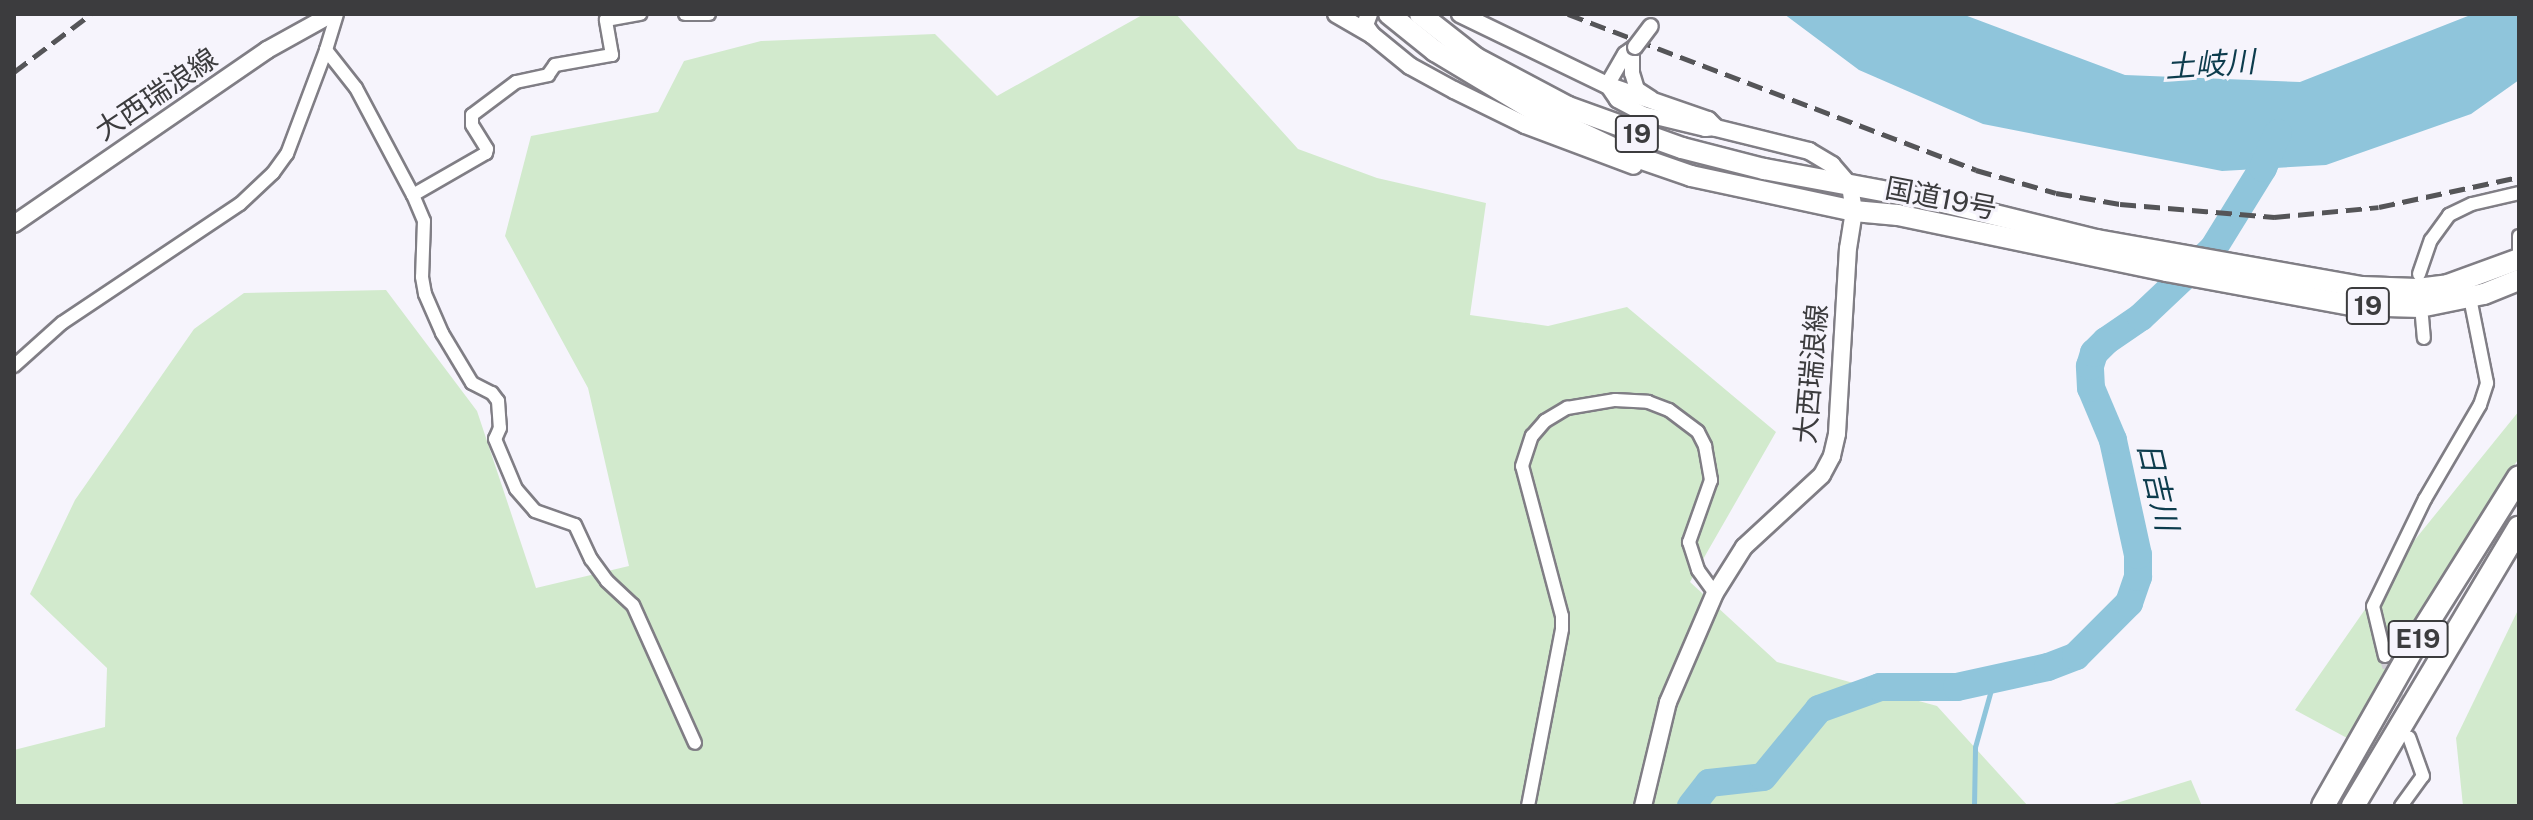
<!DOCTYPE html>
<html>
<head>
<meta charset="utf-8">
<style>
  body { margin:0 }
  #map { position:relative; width:2533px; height:820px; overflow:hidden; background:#f6f4fc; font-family:"Public Sans","Noto Sans JP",sans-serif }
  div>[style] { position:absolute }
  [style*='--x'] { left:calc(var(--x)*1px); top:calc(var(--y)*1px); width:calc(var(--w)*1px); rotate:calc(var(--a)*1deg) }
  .green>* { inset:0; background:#d2eacd }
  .water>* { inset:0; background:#8fc5db }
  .stream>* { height:5px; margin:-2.5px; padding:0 2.5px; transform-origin:2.5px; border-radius:2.5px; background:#8fc5db }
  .river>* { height:28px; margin:-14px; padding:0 14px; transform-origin:14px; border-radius:14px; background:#8fc5db }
  .minor-tunnel>* { height:12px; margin-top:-6px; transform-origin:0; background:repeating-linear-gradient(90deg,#d1cfd6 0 12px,transparent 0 18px) }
  .roads { filter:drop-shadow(2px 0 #807e85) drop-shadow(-2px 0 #807e85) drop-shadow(0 2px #807e85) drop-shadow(0 -2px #807e85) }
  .minor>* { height:12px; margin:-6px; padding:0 6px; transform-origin:6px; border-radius:6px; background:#fff }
  .tertiary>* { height:14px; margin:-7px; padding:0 7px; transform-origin:7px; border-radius:7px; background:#fff }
  .secondary>* { height:16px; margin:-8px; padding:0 8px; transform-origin:8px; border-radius:8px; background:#fff }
  .trunk>* { height:20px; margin:-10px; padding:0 10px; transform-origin:10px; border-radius:10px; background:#fff }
  .motorway>* { height:22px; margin:-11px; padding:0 11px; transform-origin:11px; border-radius:11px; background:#fff }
  .rail>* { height:5px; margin-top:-2.5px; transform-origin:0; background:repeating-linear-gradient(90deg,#555558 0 16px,transparent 0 24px) }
  .bridges { filter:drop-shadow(2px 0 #807e85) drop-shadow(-2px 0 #807e85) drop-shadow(0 2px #807e85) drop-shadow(0 -2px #807e85) }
  .tertiary-bridge>* { height:14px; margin:-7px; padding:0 7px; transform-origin:7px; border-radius:7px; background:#fff }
  span { translate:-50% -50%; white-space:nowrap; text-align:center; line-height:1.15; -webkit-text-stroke:6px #f6f4fc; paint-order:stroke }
  .shield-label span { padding:2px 6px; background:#f6f4fc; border:2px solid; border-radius:6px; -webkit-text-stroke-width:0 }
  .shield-label { font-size:26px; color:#3c3c3e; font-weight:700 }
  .street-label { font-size:28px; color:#3c3c3e }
  .water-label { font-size:30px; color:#0d3c4d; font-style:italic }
  .frame { position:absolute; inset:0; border:16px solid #3c3c3e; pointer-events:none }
</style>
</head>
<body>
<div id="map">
  <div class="green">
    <i style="clip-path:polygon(1144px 14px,1176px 14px,1298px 149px,1377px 178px,1486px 203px,1470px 315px,1548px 326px,1627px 307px,1776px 432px,1690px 582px,1777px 662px,1937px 706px,2028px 806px,14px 806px,14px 750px,105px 727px,107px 668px,30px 594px,75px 500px,194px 329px,244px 293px,386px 290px,477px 411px,536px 588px,629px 566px,588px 388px,505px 236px,531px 136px,658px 112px,684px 61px,761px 41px,935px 34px,997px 96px)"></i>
    <i style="clip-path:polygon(2519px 411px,2519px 458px,2439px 581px,2347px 738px,2295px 710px,2405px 552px)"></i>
    <i style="clip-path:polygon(2519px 608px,2519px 806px,2463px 806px,2456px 738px)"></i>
    <i style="clip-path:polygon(2191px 780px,2202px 806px,2107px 806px)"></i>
  </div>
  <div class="water">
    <i style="clip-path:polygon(1784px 14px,1962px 14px,2125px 75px,2300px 82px,2473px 14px,2519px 14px,2519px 80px,2471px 114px,2326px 165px,2222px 171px,1983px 124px,1859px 70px)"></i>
  </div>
  <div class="stream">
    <i style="--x:1974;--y:806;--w:59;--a:-89"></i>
    <i style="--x:1975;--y:747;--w:71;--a:-74.4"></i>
  </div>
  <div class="river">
    <i style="--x:1691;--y:806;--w:29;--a:-52"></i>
    <i style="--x:1709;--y:783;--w:54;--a:-6.3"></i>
    <i style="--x:1763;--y:777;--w:88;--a:-50.5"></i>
    <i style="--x:1819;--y:709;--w:65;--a:-19.8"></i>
    <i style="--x:1880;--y:687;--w:77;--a:0"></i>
    <i style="--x:1957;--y:687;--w:93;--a:-12.4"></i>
    <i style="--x:2048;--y:667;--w:30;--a:-21"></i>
    <i style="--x:2076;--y:656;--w:75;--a:-45"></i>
    <i style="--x:2129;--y:603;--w:28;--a:-71"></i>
    <i style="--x:2138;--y:577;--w:22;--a:-90"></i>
    <i style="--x:2138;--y:555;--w:118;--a:-102.3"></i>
    <i style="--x:2113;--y:440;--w:56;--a:-112.9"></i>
    <i style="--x:2091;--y:388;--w:22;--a:-93"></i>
    <i style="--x:2090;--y:366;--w:14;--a:-73"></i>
    <i style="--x:2094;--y:353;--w:17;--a:-45"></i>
    <i style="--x:2106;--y:341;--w:42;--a:-34.4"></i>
    <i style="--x:2141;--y:317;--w:99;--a:-43.4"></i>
    <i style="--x:2213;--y:249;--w:95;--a:-58.3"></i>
    <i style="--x:2263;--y:168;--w:38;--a:-67"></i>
  </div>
  <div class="minor-tunnel">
    <i style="--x:2385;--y:656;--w:66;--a:73.2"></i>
  </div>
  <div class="roads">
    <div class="minor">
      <i style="--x:337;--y:14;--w:38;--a:107"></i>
      <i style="--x:326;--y:50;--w:48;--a:51.7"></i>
      <i style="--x:356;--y:88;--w:121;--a:62"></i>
      <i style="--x:413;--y:195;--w:28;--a:67"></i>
      <i style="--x:424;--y:221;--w:56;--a:92"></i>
      <i style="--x:422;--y:277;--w:17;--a:80"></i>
      <i style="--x:425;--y:294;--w:43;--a:66.4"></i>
      <i style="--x:442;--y:333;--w:58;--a:59"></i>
      <i style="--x:472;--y:383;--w:22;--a:27"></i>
      <i style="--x:492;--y:393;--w:10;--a:53"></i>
      <i style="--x:498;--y:401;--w:27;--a:86"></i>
      <i style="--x:500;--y:428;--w:12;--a:114"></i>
      <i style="--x:495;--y:439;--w:54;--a:67.2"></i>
      <i style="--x:516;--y:489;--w:29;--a:49"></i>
      <i style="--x:535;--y:511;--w:42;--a:19.3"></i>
      <i style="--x:575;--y:525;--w:38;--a:65"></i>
      <i style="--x:591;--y:559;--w:27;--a:54"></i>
      <i style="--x:607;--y:581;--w:35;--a:43"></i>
      <i style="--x:633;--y:605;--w:151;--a:65.8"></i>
      <i style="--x:685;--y:14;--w:24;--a:0"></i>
      <i style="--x:413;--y:195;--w:84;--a:-29.9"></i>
      <i style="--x:486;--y:153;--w:4;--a:-76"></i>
      <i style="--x:487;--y:149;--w:28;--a:-122"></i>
      <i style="--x:472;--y:125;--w:10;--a:-90"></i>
      <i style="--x:472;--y:115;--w:55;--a:-36.9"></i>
      <i style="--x:516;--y:82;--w:33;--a:-12"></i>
      <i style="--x:548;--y:75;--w:12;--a:-55"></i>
      <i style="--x:555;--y:65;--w:58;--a:-10"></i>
      <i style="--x:612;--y:55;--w:36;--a:-100"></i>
      <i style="--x:606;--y:20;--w:35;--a:-10"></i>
      <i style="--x:2519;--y:236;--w:20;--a:90"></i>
      <i style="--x:2419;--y:274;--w:36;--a:-71"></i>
      <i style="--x:2431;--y:240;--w:31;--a:-54"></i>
      <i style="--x:2449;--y:215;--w:25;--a:-26"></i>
      <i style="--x:2472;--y:204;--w:48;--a:-13.2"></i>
      <i style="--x:2422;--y:317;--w:21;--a:85"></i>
      <i style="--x:14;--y:366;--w:64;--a:-41.9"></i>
      <i style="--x:62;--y:323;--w:214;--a:-33.8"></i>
      <i style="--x:240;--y:204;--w:45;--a:-43.2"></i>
      <i style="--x:273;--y:173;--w:24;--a:-54"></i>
      <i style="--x:287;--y:154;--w:111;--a:-69.4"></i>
      <i style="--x:2385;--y:656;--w:51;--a:-103.5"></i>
      <i style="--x:2373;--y:606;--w:119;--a:-64.1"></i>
      <i style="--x:2425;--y:499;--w:109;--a:-59.7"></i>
      <i style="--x:2480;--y:405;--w:23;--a:-72"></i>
      <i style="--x:2487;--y:383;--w:87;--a:-101.3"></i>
      <i style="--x:1528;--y:806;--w:180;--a:-79.1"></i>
      <i style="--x:1562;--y:629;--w:13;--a:-90"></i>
      <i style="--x:1562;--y:616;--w:155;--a:-104.9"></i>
      <i style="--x:1522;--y:466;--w:32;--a:-72"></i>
      <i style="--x:1532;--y:436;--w:20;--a:-49"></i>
      <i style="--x:1545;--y:421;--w:26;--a:-31"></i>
      <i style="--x:1567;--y:408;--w:49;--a:-9.5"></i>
      <i style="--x:1615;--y:400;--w:33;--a:3"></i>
      <i style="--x:1648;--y:402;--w:22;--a:21"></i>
      <i style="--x:1669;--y:410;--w:36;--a:37"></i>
      <i style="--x:1698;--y:432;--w:16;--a:63"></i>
      <i style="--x:1705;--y:446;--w:35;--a:80"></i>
      <i style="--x:1711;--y:480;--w:66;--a:109.5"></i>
      <i style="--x:1689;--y:542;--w:29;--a:72"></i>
      <i style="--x:1698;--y:570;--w:29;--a:54"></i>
      <i style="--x:2401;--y:806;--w:37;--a:-54"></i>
      <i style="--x:2423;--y:776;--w:41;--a:-109.7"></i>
    </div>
    <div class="tertiary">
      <i style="--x:1635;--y:47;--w:12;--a:145"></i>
      <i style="--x:1625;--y:54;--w:36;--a:120"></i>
      <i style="--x:1607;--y:85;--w:18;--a:56"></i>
      <i style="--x:1617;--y:100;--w:30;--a:28"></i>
      <i style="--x:1643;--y:114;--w:64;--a:13.6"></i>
      <i style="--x:1705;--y:129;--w:11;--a:-5"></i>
      <i style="--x:1632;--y:52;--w:21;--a:90"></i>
      <i style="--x:1632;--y:73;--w:17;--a:73"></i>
      <i style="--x:1637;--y:89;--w:17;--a:33"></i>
    </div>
    <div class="secondary">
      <i style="--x:1336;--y:14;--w:42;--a:30.3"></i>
      <i style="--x:1372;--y:35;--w:49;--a:39.2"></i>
      <i style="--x:1410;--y:66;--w:50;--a:28.6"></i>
      <i style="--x:1454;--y:90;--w:79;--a:26.2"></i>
      <i style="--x:1525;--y:125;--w:116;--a:20.6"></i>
      <i style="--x:1369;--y:14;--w:12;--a:110"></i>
      <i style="--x:1365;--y:25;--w:12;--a:55"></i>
      <i style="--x:1460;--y:14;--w:163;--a:25.8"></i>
      <i style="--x:1607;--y:85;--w:107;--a:19.1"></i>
      <i style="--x:1708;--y:120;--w:11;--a:45"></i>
      <i style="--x:1716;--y:128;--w:96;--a:13.9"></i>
      <i style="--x:1809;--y:151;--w:27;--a:31"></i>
      <i style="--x:1832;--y:165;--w:28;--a:49"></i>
      <i style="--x:1850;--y:186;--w:25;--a:81"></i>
      <i style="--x:1854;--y:211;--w:37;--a:99"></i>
      <i style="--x:1848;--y:248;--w:186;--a:93.4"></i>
      <i style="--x:1837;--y:434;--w:23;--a:103"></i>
      <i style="--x:1832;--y:456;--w:21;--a:118"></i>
      <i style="--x:1822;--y:475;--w:106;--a:137.3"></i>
      <i style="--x:1744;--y:547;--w:54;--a:122.2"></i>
      <i style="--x:1715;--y:593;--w:119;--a:113.3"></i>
      <i style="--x:1668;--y:702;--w:107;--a:103.5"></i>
      <i style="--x:14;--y:224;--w:307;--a:-34.5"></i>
      <i style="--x:267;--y:50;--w:74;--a:-29"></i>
    </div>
    <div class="trunk">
      <i style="--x:1389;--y:14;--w:59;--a:38.8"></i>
      <i style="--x:1435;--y:51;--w:114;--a:31"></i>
      <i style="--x:1533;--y:110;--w:95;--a:25.5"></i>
      <i style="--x:1619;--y:151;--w:76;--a:19.1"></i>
      <i style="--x:1691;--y:176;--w:167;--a:12.1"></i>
      <i style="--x:1854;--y:211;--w:44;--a:5.2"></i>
      <i style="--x:1898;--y:215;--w:274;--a:11.8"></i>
      <i style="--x:2166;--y:271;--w:189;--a:10.4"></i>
      <i style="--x:2352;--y:305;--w:68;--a:1.7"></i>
      <i style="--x:2420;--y:307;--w:65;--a:-11.5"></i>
      <i style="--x:2484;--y:294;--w:38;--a:-22"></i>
      <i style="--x:1420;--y:14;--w:71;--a:38.2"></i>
      <i style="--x:1476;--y:58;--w:104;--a:28"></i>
      <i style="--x:1568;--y:107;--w:121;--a:19.8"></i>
      <i style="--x:1682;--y:148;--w:85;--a:14.4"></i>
      <i style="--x:1764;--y:169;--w:186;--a:10.5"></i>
      <i style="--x:1947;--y:203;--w:154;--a:13.9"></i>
      <i style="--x:2097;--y:240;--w:269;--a:10.1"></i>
      <i style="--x:2362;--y:287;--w:55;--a:2.1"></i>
      <i style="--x:2417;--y:289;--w:31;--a:-7"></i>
      <i style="--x:2448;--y:285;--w:76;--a:-20.1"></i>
    </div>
    <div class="motorway">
      <i style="--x:2323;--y:806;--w:197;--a:-60.4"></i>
      <i style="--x:2420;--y:635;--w:186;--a:-57.9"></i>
      <i style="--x:2353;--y:806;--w:324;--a:-59.2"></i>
    </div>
  </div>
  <div class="rail">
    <i style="--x:1568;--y:14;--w:437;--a:20.9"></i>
    <i style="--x:1976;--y:170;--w:83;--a:16"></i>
    <i style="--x:2056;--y:193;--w:65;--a:9.8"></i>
    <i style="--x:2120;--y:204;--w:155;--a:4.8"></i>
    <i style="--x:2274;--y:217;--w:105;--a:-5.4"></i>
    <i style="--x:2379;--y:207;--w:143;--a:-12.1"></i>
    <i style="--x:14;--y:72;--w:96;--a:-37"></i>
  </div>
  <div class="bridges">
    <div class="tertiary-bridge">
      <i style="--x:1635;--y:47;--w:26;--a:-53"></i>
    </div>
  </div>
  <div class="shield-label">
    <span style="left:1637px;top:134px">19</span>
    <span style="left:2368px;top:306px">19</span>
    <span style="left:2418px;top:639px">E19</span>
  </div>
  <div class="street-label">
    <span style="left:156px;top:94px;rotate:-34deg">大西瑞浪線</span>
    <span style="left:1941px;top:198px;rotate:11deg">国道19号</span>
    <span style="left:1811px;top:374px;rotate:-85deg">大西瑞浪線</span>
  </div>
  <div class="water-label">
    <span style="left:2210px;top:64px;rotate:-4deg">土岐川</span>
    <span style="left:2158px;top:486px;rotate:77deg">日吉川</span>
  </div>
  <div class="frame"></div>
</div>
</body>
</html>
